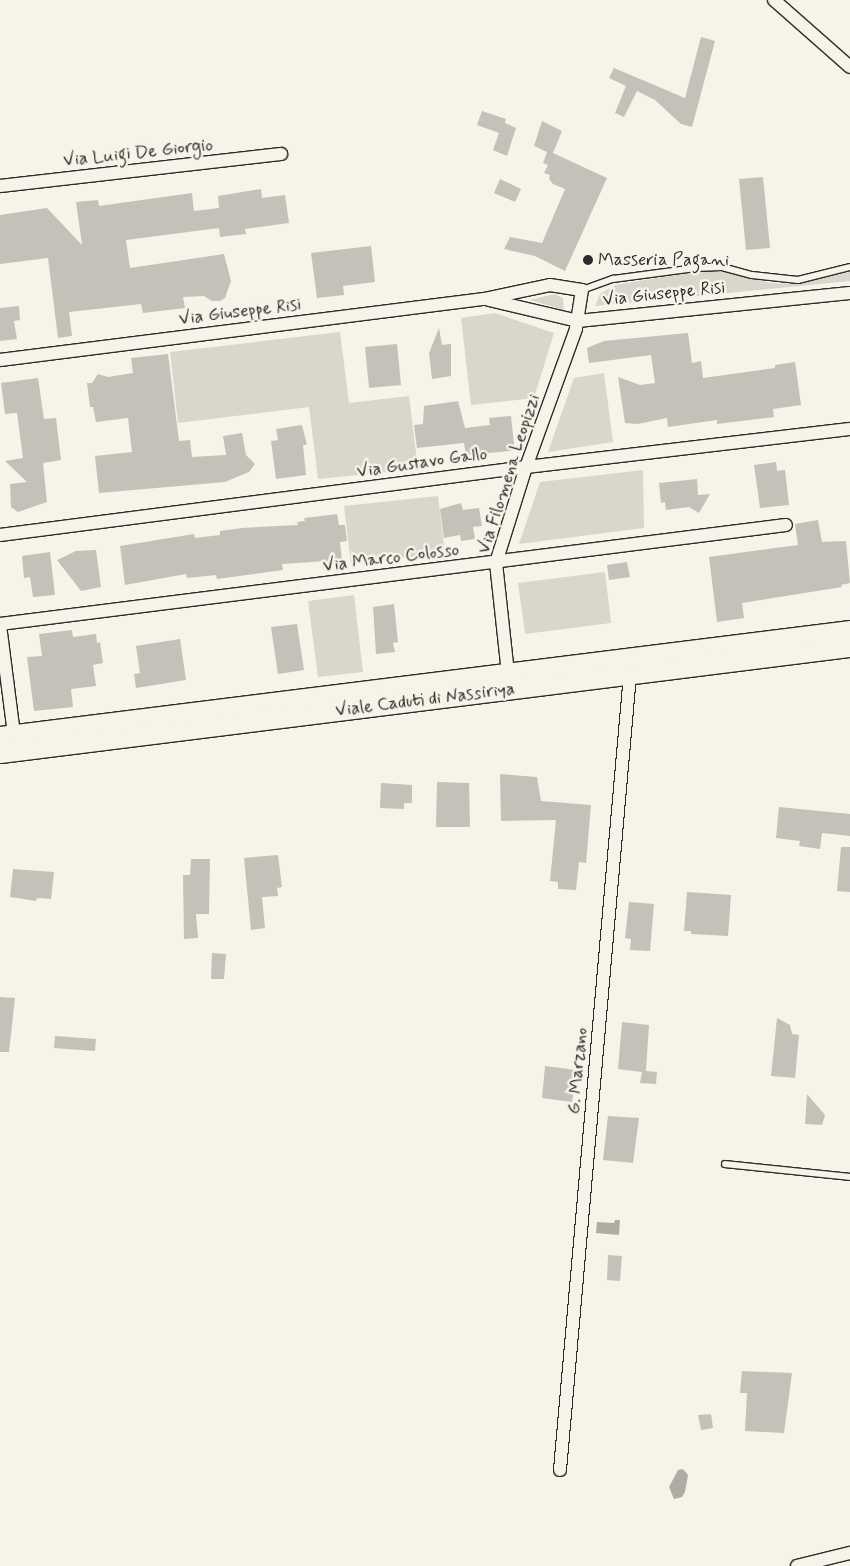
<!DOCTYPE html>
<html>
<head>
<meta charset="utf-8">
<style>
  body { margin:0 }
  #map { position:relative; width:850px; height:1566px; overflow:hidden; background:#f7f3e8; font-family:Mynerve,sans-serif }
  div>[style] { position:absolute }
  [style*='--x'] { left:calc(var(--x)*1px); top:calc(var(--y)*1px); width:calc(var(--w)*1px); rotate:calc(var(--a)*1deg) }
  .green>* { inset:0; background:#dad6cc }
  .water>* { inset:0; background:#afaca4 }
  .building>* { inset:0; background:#c4c1b9 }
  .roads { filter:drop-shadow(1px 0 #2b2b2b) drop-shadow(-1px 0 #2b2b2b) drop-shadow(0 1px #2b2b2b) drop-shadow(0 -1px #2b2b2b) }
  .service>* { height:6px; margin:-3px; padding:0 3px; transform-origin:3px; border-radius:3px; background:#f7f3e8 }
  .minor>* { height:12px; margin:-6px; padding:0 6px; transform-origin:6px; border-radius:6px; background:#f7f3e8 }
  .secondary>* { height:19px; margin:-9.5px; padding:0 9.5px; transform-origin:9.5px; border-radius:9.5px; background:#f7f3e8 }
  .dots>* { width:14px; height:14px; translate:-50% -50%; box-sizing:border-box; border:2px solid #f7f3e8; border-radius:50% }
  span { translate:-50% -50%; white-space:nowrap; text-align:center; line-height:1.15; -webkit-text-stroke:5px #f7f3e8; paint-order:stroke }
  .street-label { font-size:18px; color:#2b2b2b }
  .poi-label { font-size:18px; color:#2b2b2b }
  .left { translate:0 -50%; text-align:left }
</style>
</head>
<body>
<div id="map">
  <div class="green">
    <i style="clip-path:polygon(698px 271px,724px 272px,771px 283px,793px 284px,850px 272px,850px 281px,595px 306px,600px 294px,615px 285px)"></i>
    <i style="clip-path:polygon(554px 294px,563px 298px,564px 310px,530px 300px)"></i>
    <i style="clip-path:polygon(495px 313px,554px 333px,534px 398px,471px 405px,461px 318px)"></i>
    <i style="clip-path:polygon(340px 332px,349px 403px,409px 396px,418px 469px,318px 479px,309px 407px,178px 423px,170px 352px)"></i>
    <i style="clip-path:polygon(604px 373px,613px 442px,548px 452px,574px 378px)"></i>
    <i style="clip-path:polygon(643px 470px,644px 528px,519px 544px,540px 482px)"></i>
    <i style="clip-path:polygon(438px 496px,445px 553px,351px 564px,344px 506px)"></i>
    <i style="clip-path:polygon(605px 572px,611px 623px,525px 634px,518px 583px)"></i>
    <i style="clip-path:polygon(354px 595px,363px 672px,318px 677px,308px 601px)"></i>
  </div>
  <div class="water">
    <i style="clip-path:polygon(615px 1220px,620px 1220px,619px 1235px,596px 1233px,597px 1222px,614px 1223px)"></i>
    <i style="clip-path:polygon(683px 1469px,688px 1475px,685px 1492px,682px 1497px,674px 1499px,669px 1487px,678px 1470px)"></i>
  </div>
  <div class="building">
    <i style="clip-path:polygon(701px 37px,715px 41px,692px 127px,681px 124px,655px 100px,637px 91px,624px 117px,615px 113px,626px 86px,609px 78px,614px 68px,685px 98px)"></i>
    <i style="clip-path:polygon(482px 111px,506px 119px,505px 123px,516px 128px,507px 156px,493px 150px,499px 133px,477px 125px)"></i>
    <i style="clip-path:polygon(542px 121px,562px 131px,553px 153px,607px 178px,565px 271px,535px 256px,504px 249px,510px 237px,542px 243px,565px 189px,553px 184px,549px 179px,550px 175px,544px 173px,548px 165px,543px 163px,547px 152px,534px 146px)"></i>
    <i style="clip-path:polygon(763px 177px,770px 248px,746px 250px,739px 179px)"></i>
    <i style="clip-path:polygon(500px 179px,521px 189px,515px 202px,494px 193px)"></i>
    <i style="clip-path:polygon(261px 189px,262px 198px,285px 195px,289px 223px,245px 229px,246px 234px,220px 237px,219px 228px,126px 240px,130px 268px,224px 254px,231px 281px,225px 298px,220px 301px,212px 301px,204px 296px,183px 297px,185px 308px,143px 313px,141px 304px,69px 312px,72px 336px,58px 338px,48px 258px,0 264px,0 215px,47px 208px,82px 245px,76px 202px,98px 200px,99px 206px,192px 193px,194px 211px,219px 208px,218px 196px)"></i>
    <i style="clip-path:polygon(371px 246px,375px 282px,343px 286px,344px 295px,317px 298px,311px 253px)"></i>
    <i style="clip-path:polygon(19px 306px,20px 320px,14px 321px,17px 339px,0 341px,0 308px)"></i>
    <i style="clip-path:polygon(439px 328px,442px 345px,451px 344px,451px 376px,432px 379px,429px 353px)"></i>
    <i style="clip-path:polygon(688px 333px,692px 363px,701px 361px,703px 378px,775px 368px,775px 365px,795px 362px,801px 405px,773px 409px,774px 417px,717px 424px,717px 420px,668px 427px,667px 418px,638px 424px,625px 423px,618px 377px,640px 385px,655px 383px,651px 355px,589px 363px,587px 348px,604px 341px)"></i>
    <i style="clip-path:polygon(397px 344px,401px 385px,369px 388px,365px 347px)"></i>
    <i style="clip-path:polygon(168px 354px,179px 441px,190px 440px,192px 457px,226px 455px,223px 436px,242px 433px,246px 455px,255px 464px,249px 472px,225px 482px,99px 493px,95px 456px,132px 452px,128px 418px,96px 422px,93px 407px,90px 407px,87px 383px,92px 383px,98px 374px,108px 377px,133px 373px,131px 358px)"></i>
    <i style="clip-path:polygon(38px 378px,44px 419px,56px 418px,61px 460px,43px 463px,47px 502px,18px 512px,11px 507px,10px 484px,27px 482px,5px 461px,23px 458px,17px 413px,5px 414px,1px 383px)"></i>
    <i style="clip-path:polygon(458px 401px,465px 428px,490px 425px,489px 418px,511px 416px,514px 444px,511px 451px,466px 455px,464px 443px,417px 448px,414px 425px,423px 424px,424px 406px)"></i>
    <i style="clip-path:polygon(302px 425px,307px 445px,303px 445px,306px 475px,276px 479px,271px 441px,278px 440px,276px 429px)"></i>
    <i style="clip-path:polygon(776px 462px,777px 471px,785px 470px,789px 505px,760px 508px,754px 465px)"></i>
    <i style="clip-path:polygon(697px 479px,698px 495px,710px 494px,699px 513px,689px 507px,666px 510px,665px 502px,661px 503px,659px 483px)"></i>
    <i style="clip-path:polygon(461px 503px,463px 510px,479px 508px,482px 526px,473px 527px,475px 539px,461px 541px,460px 535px,444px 538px,440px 509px)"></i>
    <i style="clip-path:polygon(337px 514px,339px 525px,345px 525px,347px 541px,340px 542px,342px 560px,282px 564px,283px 570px,217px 579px,216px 575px,187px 578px,186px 574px,125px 585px,120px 546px,194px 534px,195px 538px,220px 535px,220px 531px,242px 528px,298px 525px,297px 522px,305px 521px,304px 518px)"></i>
    <i style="clip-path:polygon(818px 520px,822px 542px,846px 541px,850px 583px,841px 585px,842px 587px,742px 603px,744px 618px,717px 622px,709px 557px,798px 545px,795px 524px)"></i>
    <i style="clip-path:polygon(96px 550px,101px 587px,81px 591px,57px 560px,76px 551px)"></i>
    <i style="clip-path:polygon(50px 552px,55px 595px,33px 597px,30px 577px,24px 578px,22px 556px)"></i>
    <i style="clip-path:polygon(627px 562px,630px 577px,609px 580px,607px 565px)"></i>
    <i style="clip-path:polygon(394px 604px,398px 642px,393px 643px,395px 652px,376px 654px,373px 607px)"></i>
    <i style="clip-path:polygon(297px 624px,304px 670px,278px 674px,271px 627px)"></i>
    <i style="clip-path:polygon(72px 630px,73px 637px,96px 634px,97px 643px,100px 642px,103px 663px,93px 665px,96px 686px,71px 689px,73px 707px,34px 711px,27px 657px,42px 656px,39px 634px)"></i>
    <i style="clip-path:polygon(180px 639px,186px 680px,136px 688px,134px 674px,140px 673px,136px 646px)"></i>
    <i style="clip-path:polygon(500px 774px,537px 777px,541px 801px,591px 805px,586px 863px,579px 862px,576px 890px,558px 889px,558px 882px,550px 881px,556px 820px,501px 821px)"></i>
    <i style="clip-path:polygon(437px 782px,469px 783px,470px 827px,436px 827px)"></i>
    <i style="clip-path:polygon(381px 783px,412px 785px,412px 803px,404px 803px,404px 809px,380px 808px)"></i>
    <i style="clip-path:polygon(779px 807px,850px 814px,850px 836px,822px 833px,820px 849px,799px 846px,800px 841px,776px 838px)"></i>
    <i style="clip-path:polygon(841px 847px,850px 847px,850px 892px,837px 891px)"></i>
    <i style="clip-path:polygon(278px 855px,282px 887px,277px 888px,278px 896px,262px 897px,265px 928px,251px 930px,244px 858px)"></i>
    <i style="clip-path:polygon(191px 859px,210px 859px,209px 914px,196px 914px,198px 938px,184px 939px,183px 875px,190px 875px)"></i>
    <i style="clip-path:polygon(13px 869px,54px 872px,51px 899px,37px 898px,36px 901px,10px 897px)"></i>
    <i style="clip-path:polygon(687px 892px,731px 895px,728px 936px,691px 934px,691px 931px,684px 931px)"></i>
    <i style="clip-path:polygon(629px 902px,654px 904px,650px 951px,630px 950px,631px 939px,625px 938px)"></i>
    <i style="clip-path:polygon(212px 953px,226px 954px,224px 979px,211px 979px)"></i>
    <i style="clip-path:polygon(0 997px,15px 998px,9px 1052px,0 1052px)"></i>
    <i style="clip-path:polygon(777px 1018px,790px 1025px,792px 1034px,799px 1035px,795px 1078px,771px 1076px)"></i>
    <i style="clip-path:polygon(622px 1022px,649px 1025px,646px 1071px,657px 1072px,656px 1084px,640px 1083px,642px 1072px,618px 1069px)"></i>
    <i style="clip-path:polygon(55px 1036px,96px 1039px,95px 1051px,54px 1048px)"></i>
    <i style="clip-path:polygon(545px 1066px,576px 1070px,572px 1102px,542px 1098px)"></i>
    <i style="clip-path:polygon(807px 1094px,825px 1115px,822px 1125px,805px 1124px)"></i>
    <i style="clip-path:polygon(608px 1116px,639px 1118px,633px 1163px,603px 1160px)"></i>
    <i style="clip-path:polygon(608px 1255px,622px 1256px,620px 1281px,607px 1280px)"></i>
    <i style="clip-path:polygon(742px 1371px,792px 1373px,784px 1433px,745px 1431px,747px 1393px,740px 1393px)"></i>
    <i style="clip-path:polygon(711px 1414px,713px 1428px,701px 1430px,698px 1415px)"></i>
  </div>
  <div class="roads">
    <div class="service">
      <i style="--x:582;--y:290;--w:33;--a:-20"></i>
      <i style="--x:613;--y:279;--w:83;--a:-7.6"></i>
      <i style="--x:695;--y:268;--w:27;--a:-2"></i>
      <i style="--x:722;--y:267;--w:31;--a:15"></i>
      <i style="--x:752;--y:275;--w:46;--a:6.2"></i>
      <i style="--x:798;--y:280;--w:54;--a:-14"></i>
      <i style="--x:725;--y:1164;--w:126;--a:5.9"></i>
    </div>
    <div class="minor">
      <i style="--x:774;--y:0;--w:101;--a:41.4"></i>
      <i style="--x:0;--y:186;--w:283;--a:-6.5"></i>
      <i style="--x:489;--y:300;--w:91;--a:13.3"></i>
      <i style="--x:578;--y:321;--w:273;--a:-5.9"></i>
      <i style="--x:0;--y:360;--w:488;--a:-7.2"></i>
      <i style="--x:484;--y:299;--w:67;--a:-12"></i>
      <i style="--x:550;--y:285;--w:32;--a:9"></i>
      <i style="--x:582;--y:290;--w:39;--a:99"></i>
      <i style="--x:576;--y:329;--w:147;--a:109.9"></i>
      <i style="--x:526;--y:467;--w:101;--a:107.4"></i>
      <i style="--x:496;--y:563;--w:111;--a:83.8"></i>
      <i style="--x:0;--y:535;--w:530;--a:-7.37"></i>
      <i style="--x:526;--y:467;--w:326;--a:-6.7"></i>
      <i style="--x:0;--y:624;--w:792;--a:-7.18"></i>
      <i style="--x:0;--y:625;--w:110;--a:82.7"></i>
      <i style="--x:560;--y:1470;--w:798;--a:-84.97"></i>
      <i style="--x:797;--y:1566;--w:55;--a:-13.8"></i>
    </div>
    <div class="secondary">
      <i style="--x:0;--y:736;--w:857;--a:-7.11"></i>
      <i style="--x:0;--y:753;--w:857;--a:-7.11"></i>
    </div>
  </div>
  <div class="dots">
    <i style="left:588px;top:260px;background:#2b2b2b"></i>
  </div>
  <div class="street-label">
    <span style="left:138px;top:153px;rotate:-6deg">Via Luigi De Giorgio</span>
    <span style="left:664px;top:294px;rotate:-6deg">Via Giuseppe Risi</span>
    <span style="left:240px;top:312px;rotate:-7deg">Via Giuseppe Risi</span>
    <span style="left:422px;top:463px;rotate:-8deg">Via Gustavo Gallo</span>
    <span style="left:509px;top:474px;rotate:-72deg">Via Filomena Leopizzi</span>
    <span style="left:391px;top:558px;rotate:-7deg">Via Marco Colosso</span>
    <span style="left:425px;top:700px;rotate:-7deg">Viale Caduti di Nassiriya</span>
    <span style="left:578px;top:1071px;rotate:-85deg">G. Marzano</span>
  </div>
  <div class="poi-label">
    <span class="left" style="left:598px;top:260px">Masseria Pagani</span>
  </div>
</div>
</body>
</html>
